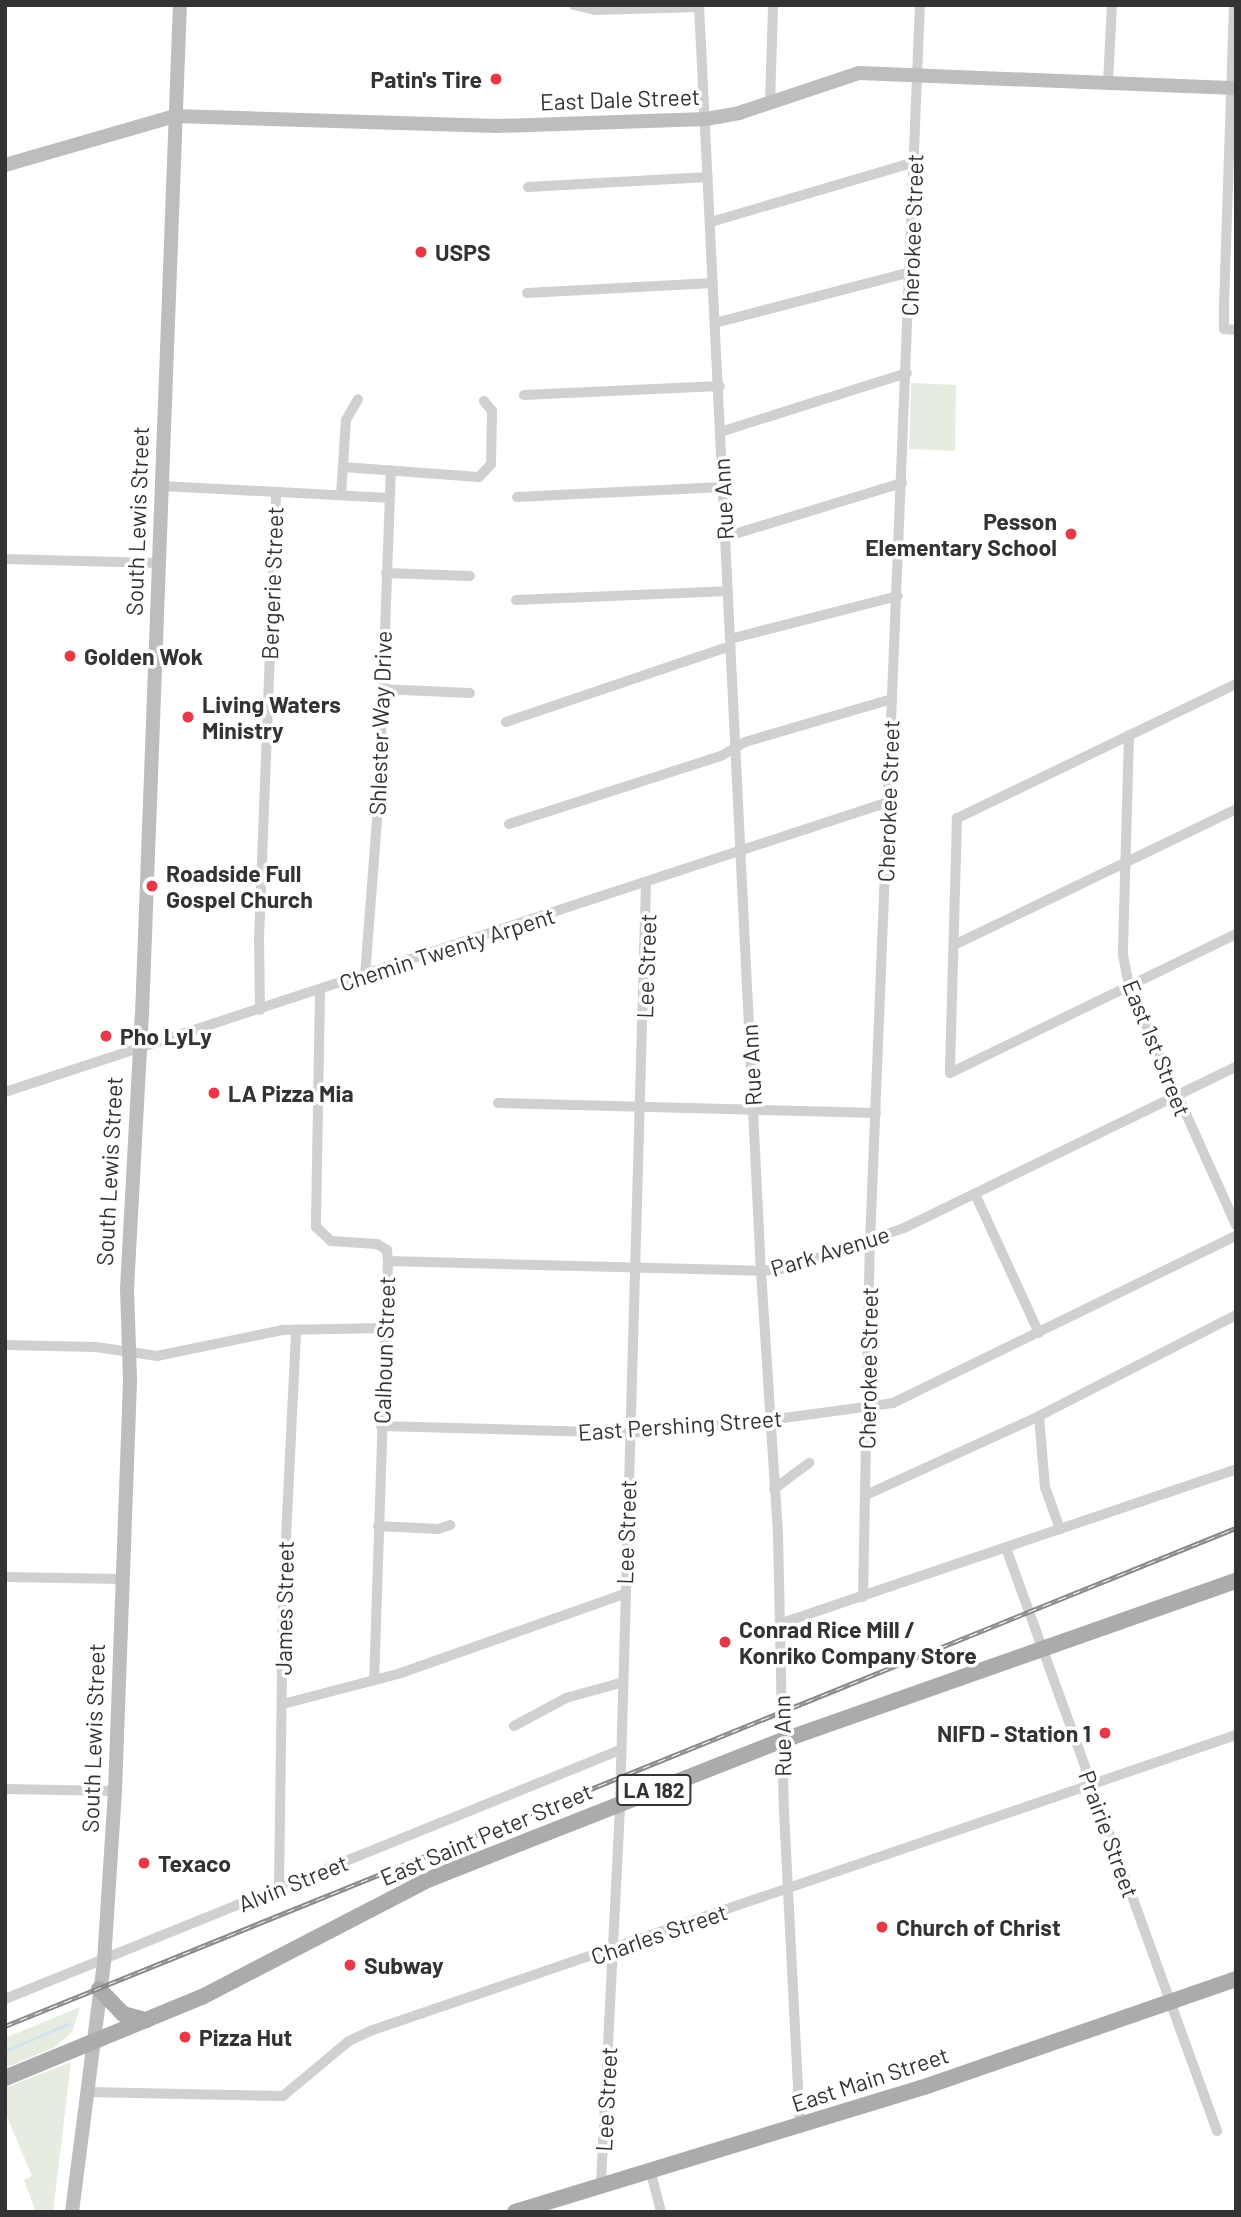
<!DOCTYPE html>
<html>
<head>
<meta charset="utf-8">
<style>
  body { margin:0 }
  #map { position:relative; width:1241px; height:2217px; overflow:hidden; background:#fff; font-family:Barlow,sans-serif }
  div>[style] { position:absolute }
  [style*='--x'] { left:calc(var(--x)*1px); top:calc(var(--y)*1px); width:calc(var(--w)*1px); rotate:calc(var(--a)*1deg) }
  .green>* { inset:0; background:#e6ecdf }
  .stream>* { height:2.5px; margin:-1.25px; padding:0 1.25px; transform-origin:1.25px; border-radius:1.25px; background:#cfe2ee }
  .street>* { height:10px; margin:-5px; padding:0 5px; transform-origin:5px; border-radius:5px; background:#d0d0d0 }
  .secondary>* { height:14px; margin:-7px; padding:0 7px; transform-origin:7px; border-radius:7px; background:#bdbdbd }
  .primary>* { height:16px; margin:-8px; padding:0 8px; transform-origin:8px; border-radius:8px; background:#ababab }
  .rail>* { height:5px; margin-top:-2.5px; transform-origin:0; background:repeating-linear-gradient(90deg,#fff 0 8px,#888 0 16px); box-sizing:border-box; border-block:2px solid #888 }
  .dots>* { width:19px; height:19px; translate:-50% -50%; box-sizing:border-box; border:4px solid #fff; border-radius:50% }
  span { translate:-50% -50%; white-space:nowrap; text-align:center; line-height:1.15; -webkit-text-stroke:7px #fff; paint-order:stroke }
  .shield-label span { padding:2px 5px; background:#fff; border:2px solid; border-radius:5px; -webkit-text-stroke-width:0 }
  .shield-label { font-size:21px; color:#333; font-weight:700 }
  .poi-label { font-size:23px; color:#333; font-weight:700 }
  .right { translate:-100% -50%; text-align:right }
  .left { translate:0 -50%; text-align:left }
  .street-label { font-size:23px; color:#333 }
  .frame { position:absolute; inset:0; border:7px solid #333; pointer-events:none }
</style>
</head>
<body>
<div id="map">
  <div class="green">
    <i style="clip-path:polygon(911px 383px,956px 385px,955px 451px,909px 449px)"></i>
    <i style="clip-path:polygon(80px 2007px,72px 2032px,55px 2047px,5px 2068px,5px 2038px)"></i>
    <i style="clip-path:polygon(71px 2062px,53px 2212px,36px 2212px,24px 2180px,32px 2176px,5px 2112px,5px 2088px)"></i>
  </div>
  <div class="stream">
    <i style="--x:5;--y:2051;--w:69;--a:-23.2"></i>
  </div>
  <div class="street">
    <i style="--x:574;--y:5;--w:22;--a:13"></i>
    <i style="--x:595;--y:10;--w:104;--a:-1.7"></i>
    <i style="--x:699;--y:5;--w:1268;--a:87.2"></i>
    <i style="--x:761;--y:1271;--w:263;--a:86.3"></i>
    <i style="--x:778;--y:1533;--w:278;--a:88.8"></i>
    <i style="--x:784;--y:1811;--w:314;--a:87.1"></i>
    <i style="--x:1234;--y:5;--w:299;--a:91.9"></i>
    <i style="--x:1224;--y:304;--w:25;--a:90"></i>
    <i style="--x:1224;--y:329;--w:12;--a:5"></i>
    <i style="--x:1108;--y:83;--w:78;--a:-87.1"></i>
    <i style="--x:770;--y:103;--w:98;--a:-88.2"></i>
    <i style="--x:528;--y:187;--w:180;--a:-3.2"></i>
    <i style="--x:711;--y:222;--w:213;--a:-16.4"></i>
    <i style="--x:527;--y:293;--w:186;--a:-3.1"></i>
    <i style="--x:715;--y:323;--w:203;--a:-14.6"></i>
    <i style="--x:524;--y:395;--w:196;--a:-2.6"></i>
    <i style="--x:720;--y:432;--w:196;--a:-17.5"></i>
    <i style="--x:343;--y:467;--w:136;--a:4.2"></i>
    <i style="--x:479;--y:477;--w:18;--a:-47"></i>
    <i style="--x:491;--y:464;--w:53;--a:-88.9"></i>
    <i style="--x:492;--y:411;--w:13;--a:-129"></i>
    <i style="--x:162;--y:486;--w:227;--a:3"></i>
    <i style="--x:341;--y:495;--w:75;--a:-86.2"></i>
    <i style="--x:346;--y:420;--w:24;--a:-60"></i>
    <i style="--x:517;--y:497;--w:206;--a:-2.8"></i>
    <i style="--x:725;--y:537;--w:185;--a:-17"></i>
    <i style="--x:5;--y:559;--w:153;--a:1.5"></i>
    <i style="--x:386;--y:573;--w:84;--a:2"></i>
    <i style="--x:516;--y:600;--w:212;--a:-2.4"></i>
    <i style="--x:730;--y:639;--w:173;--a:-14.4"></i>
    <i style="--x:1236;--y:684;--w:310;--a:154.3"></i>
    <i style="--x:957;--y:818;--w:255;--a:91.6"></i>
    <i style="--x:950;--y:1073;--w:318;--a:-25.9"></i>
    <i style="--x:381;--y:689;--w:89;--a:2.6"></i>
    <i style="--x:506;--y:722;--w:237;--a:-18.7"></i>
    <i style="--x:1129;--y:735;--w:220;--a:91.6"></i>
    <i style="--x:1123;--y:955;--w:33;--a:79"></i>
    <i style="--x:1129;--y:987;--w:261;--a:65.8"></i>
    <i style="--x:509;--y:824;--w:223;--a:-17.8"></i>
    <i style="--x:721;--y:756;--w:28;--a:-30"></i>
    <i style="--x:745;--y:742;--w:153;--a:-16.3"></i>
    <i style="--x:954;--y:945;--w:313;--a:-25.7"></i>
    <i style="--x:365;--y:976;--w:183;--a:-85.6"></i>
    <i style="--x:379;--y:794;--w:324;--a:-87.9"></i>
    <i style="--x:320;--y:992;--w:235;--a:91"></i>
    <i style="--x:316;--y:1227;--w:21;--a:43"></i>
    <i style="--x:331;--y:1241;--w:46;--a:3.7"></i>
    <i style="--x:377;--y:1244;--w:12;--a:31"></i>
    <i style="--x:387;--y:1250;--w:11;--a:85"></i>
    <i style="--x:388;--y:1261;--w:419;--a:91.9"></i>
    <i style="--x:260;--y:1010;--w:71;--a:-90.8"></i>
    <i style="--x:259;--y:939;--w:447;--a:-87.8"></i>
    <i style="--x:5;--y:1092;--w:929;--a:-18.18"></i>
    <i style="--x:498;--y:1103;--w:378;--a:1.5"></i>
    <i style="--x:975;--y:1194;--w:153;--a:65.3"></i>
    <i style="--x:388;--y:1261;--w:373;--a:1.5"></i>
    <i style="--x:761;--y:1271;--w:28;--a:-6"></i>
    <i style="--x:789;--y:1268;--w:122;--a:-19.2"></i>
    <i style="--x:904;--y:1228;--w:369;--a:-25.9"></i>
    <i style="--x:5;--y:1345;--w:91;--a:1.3"></i>
    <i style="--x:96;--y:1347;--w:62;--a:8.4"></i>
    <i style="--x:157;--y:1356;--w:129;--a:-11.7"></i>
    <i style="--x:283;--y:1330;--w:100;--a:-1.1"></i>
    <i style="--x:1039;--y:1416;--w:71;--a:85.2"></i>
    <i style="--x:1045;--y:1487;--w:45;--a:70.3"></i>
    <i style="--x:381;--y:1426;--w:248;--a:1.6"></i>
    <i style="--x:629;--y:1433;--w:126;--a:-5"></i>
    <i style="--x:755;--y:1422;--w:139;--a:-7.8"></i>
    <i style="--x:893;--y:1403;--w:381;--a:-26"></i>
    <i style="--x:774;--y:1489;--w:44;--a:-36.6"></i>
    <i style="--x:866;--y:1495;--w:190;--a:-24.5"></i>
    <i style="--x:1039;--y:1416;--w:221;--a:-27.1"></i>
    <i style="--x:378;--y:1526;--w:60;--a:2.9"></i>
    <i style="--x:438;--y:1529;--w:13;--a:-18"></i>
    <i style="--x:1006;--y:1548;--w:620;--a:70.1"></i>
    <i style="--x:5;--y:1577;--w:118;--a:1"></i>
    <i style="--x:863;--y:1597;--w:355;--a:-88.9"></i>
    <i style="--x:870;--y:1242;--w:1238;--a:-87.69"></i>
    <i style="--x:782;--y:1623;--w:479;--a:-18.7"></i>
    <i style="--x:283;--y:1704;--w:122;--a:-14.7"></i>
    <i style="--x:401;--y:1673;--w:237;--a:-19.5"></i>
    <i style="--x:514;--y:1726;--w:59;--a:-28.3"></i>
    <i style="--x:566;--y:1698;--w:56;--a:-15.5"></i>
    <i style="--x:5;--y:1789;--w:110;--a:1"></i>
    <i style="--x:279;--y:1887;--w:288;--a:-89.2"></i>
    <i style="--x:283;--y:1599;--w:270;--a:-87.2"></i>
    <i style="--x:5;--y:1999;--w:663;--a:-22.04"></i>
    <i style="--x:87;--y:2092;--w:196;--a:1.2"></i>
    <i style="--x:283;--y:2096;--w:86;--a:-39.8"></i>
    <i style="--x:349;--y:2041;--w:23;--a:-25"></i>
    <i style="--x:370;--y:2031;--w:915;--a:-18.87"></i>
    <i style="--x:650;--y:2169;--w:44;--a:75.7"></i>
    <i style="--x:601;--y:2183;--w:380;--a:-87.1"></i>
    <i style="--x:620;--y:1803;--w:921;--a:-88.38"></i>
  </div>
  <div class="secondary">
    <i style="--x:5;--y:165;--w:177;--a:-16.1"></i>
    <i style="--x:175;--y:116;--w:322;--a:1.8"></i>
    <i style="--x:497;--y:126;--w:209;--a:-1.9"></i>
    <i style="--x:706;--y:119;--w:34;--a:-10"></i>
    <i style="--x:739;--y:113;--w:126;--a:-18.4"></i>
    <i style="--x:859;--y:73;--w:377;--a:2.3"></i>
    <i style="--x:72;--y:2212;--w:253;--a:-82.7"></i>
    <i style="--x:104;--y:1961;--w:170;--a:-86.3"></i>
    <i style="--x:115;--y:1791;--w:412;--a:-87.9"></i>
    <i style="--x:130;--y:1379;--w:90;--a:-91.9"></i>
    <i style="--x:127;--y:1289;--w:274;--a:-86.9"></i>
    <i style="--x:142;--y:1015;--w:1011;--a:-87.85"></i>
  </div>
  <div class="primary">
    <i style="--x:99;--y:1989;--w:35;--a:46"></i>
    <i style="--x:123;--y:2014;--w:24;--a:15"></i>
    <i style="--x:5;--y:2078;--w:213;--a:-22.4"></i>
    <i style="--x:202;--y:1997;--w:257;--a:-27.4"></i>
    <i style="--x:430;--y:1879;--w:377;--a:-21.5"></i>
    <i style="--x:781;--y:1741;--w:482;--a:-19.4"></i>
    <i style="--x:515;--y:2212;--w:434;--a:-17"></i>
    <i style="--x:930;--y:2085;--w:324;--a:-19.1"></i>
  </div>
  <div class="rail">
    <i style="--x:5;--y:2026;--w:1328;--a:-22.03"></i>
  </div>
  <div class="dots">
    <i style="left:496px;top:79px;background:#e63946"></i>
    <i style="left:421px;top:252px;background:#e63946"></i>
    <i style="left:1071px;top:534px;background:#e63946"></i>
    <i style="left:70px;top:656px;background:#e63946"></i>
    <i style="left:188px;top:717px;background:#e63946"></i>
    <i style="left:152px;top:886px;background:#e63946"></i>
    <i style="left:106px;top:1036px;background:#e63946"></i>
    <i style="left:214px;top:1093px;background:#e63946"></i>
    <i style="left:725px;top:1642px;background:#e63946"></i>
    <i style="left:1105px;top:1733px;background:#e63946"></i>
    <i style="left:144px;top:1863px;background:#e63946"></i>
    <i style="left:882px;top:1927px;background:#e63946"></i>
    <i style="left:350px;top:1965px;background:#e63946"></i>
    <i style="left:185px;top:2037px;background:#e63946"></i>
  </div>
  <div class="shield-label">
    <span style="left:654px;top:1790px">LA 182</span>
  </div>
  <div class="poi-label">
    <span class="right" style="left:482px;top:79px">Patin's Tire</span>
    <span class="left" style="left:435px;top:252px">USPS</span>
    <span class="right" style="left:1057px;top:534px">Pesson<br>Elementary School</span>
    <span class="left" style="left:84px;top:656px">Golden Wok</span>
    <span class="left" style="left:202px;top:717px">Living Waters<br>Ministry</span>
    <span class="left" style="left:166px;top:886px">Roadside Full<br>Gospel Church</span>
    <span class="left" style="left:120px;top:1036px">Pho LyLy</span>
    <span class="left" style="left:228px;top:1093px">LA Pizza Mia</span>
    <span class="left" style="left:739px;top:1642px">Conrad Rice Mill /<br>Konriko Company Store</span>
    <span class="right" style="left:1091px;top:1733px">NIFD - Station 1</span>
    <span class="left" style="left:158px;top:1863px">Texaco</span>
    <span class="left" style="left:896px;top:1927px">Church of Christ</span>
    <span class="left" style="left:364px;top:1965px">Subway</span>
    <span class="left" style="left:199px;top:2037px">Pizza Hut</span>
  </div>
  <div class="street-label">
    <span style="left:620px;top:99px;rotate:-2deg">East Dale Street</span>
    <span style="left:912px;top:235px;rotate:-88deg">Cherokee Street</span>
    <span style="left:723px;top:499px;rotate:-93deg">Rue Ann</span>
    <span style="left:137px;top:521px;rotate:-88deg">South Lewis Street</span>
    <span style="left:272px;top:583px;rotate:-88deg">Bergerie Street</span>
    <span style="left:380px;top:723px;rotate:-88deg">Shlester Way Drive</span>
    <span style="left:888px;top:801px;rotate:-88deg">Cherokee Street</span>
    <span style="left:447px;top:949px;rotate:-18deg">Chemin Twenty Arpent</span>
    <span style="left:646px;top:966px;rotate:-88deg">Lee Street</span>
    <span style="left:1157px;top:1048px;rotate:68deg">East 1st Street</span>
    <span style="left:751px;top:1065px;rotate:-93deg">Rue Ann</span>
    <span style="left:109px;top:1171px;rotate:-87deg">South Lewis Street</span>
    <span style="left:830px;top:1251px;rotate:-17deg">Park Avenue</span>
    <span style="left:384px;top:1350px;rotate:-88deg">Calhoun Street</span>
    <span style="left:868px;top:1368px;rotate:-89deg">Cherokee Street</span>
    <span style="left:680px;top:1425px;rotate:-4deg">East Pershing Street</span>
    <span style="left:626px;top:1532px;rotate:-88deg">Lee Street</span>
    <span style="left:284px;top:1608px;rotate:-89deg">James Street</span>
    <span style="left:782px;top:1736px;rotate:-91deg">Rue Ann</span>
    <span style="left:93px;top:1738px;rotate:-88deg">South Lewis Street</span>
    <span style="left:486px;top:1834px;rotate:-23deg">East Saint Peter Street</span>
    <span style="left:1109px;top:1834px;rotate:70deg">Prairie Street</span>
    <span style="left:293px;top:1883px;rotate:-22deg">Alvin Street</span>
    <span style="left:659px;top:1934px;rotate:-19deg">Charles Street</span>
    <span style="left:870px;top:2079px;rotate:-18deg">East Main Street</span>
    <span style="left:606px;top:2099px;rotate:-87deg">Lee Street</span>
  </div>
  <div class="frame"></div>
</div>
</body>
</html>
